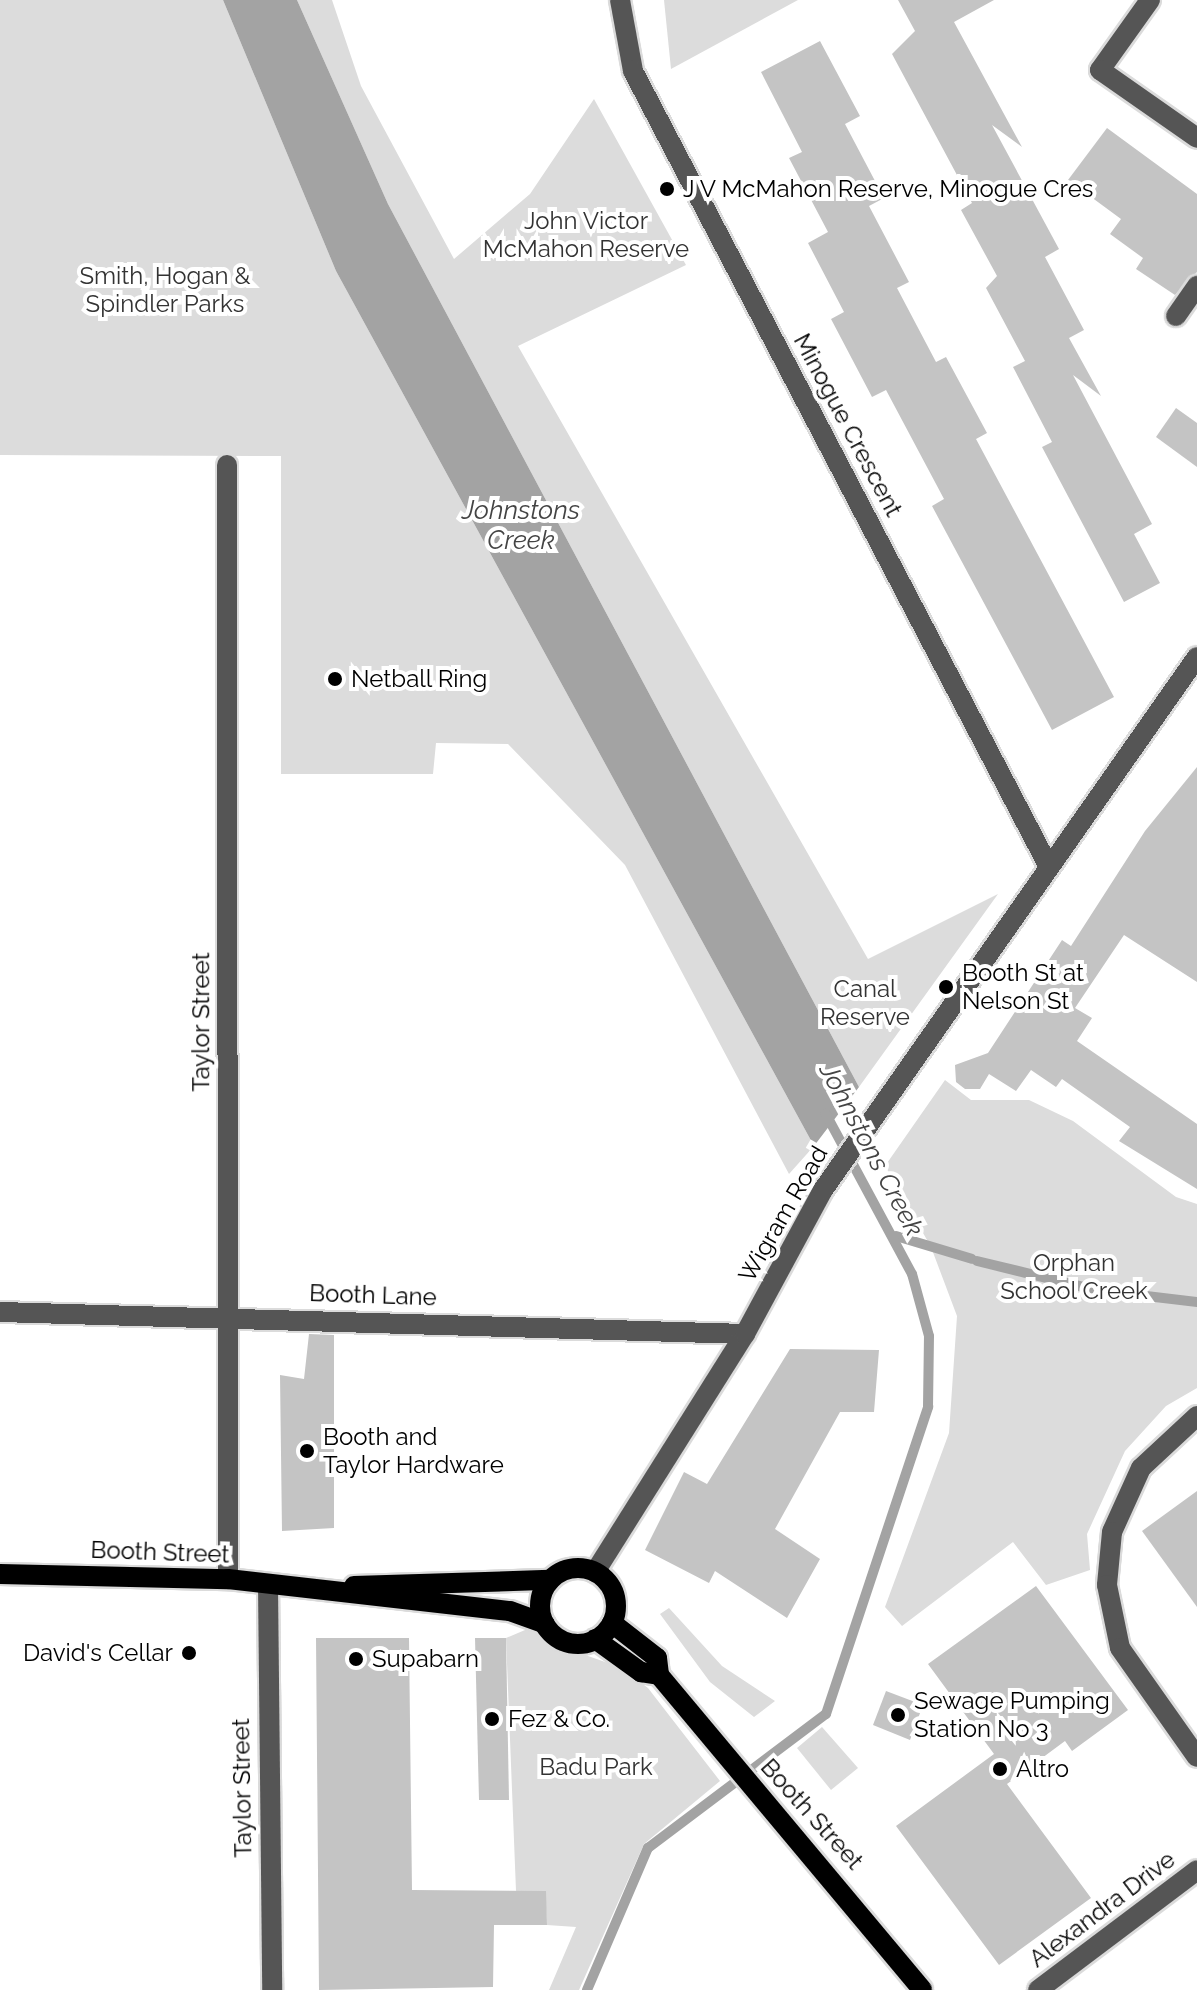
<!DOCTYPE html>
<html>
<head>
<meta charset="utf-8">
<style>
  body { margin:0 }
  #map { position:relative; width:1197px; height:1990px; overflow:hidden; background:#fff; font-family:Raleway,sans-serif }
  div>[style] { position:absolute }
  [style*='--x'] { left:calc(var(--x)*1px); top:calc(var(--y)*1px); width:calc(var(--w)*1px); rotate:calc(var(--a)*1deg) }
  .green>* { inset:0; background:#dcdcdc }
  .water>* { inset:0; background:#a3a3a3 }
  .stream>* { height:10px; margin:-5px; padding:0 5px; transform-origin:5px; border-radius:5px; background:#a3a3a3 }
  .building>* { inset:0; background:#c4c4c4 }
  .roads { filter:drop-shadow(2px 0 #dbdbdb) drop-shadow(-2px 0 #dbdbdb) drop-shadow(0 2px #dbdbdb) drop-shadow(0 -2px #dbdbdb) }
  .minor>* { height:20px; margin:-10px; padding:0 10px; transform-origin:10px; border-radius:10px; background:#555 }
  .major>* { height:20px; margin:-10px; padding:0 10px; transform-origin:10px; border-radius:10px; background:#000 }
  .major>.ring { margin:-10px; padding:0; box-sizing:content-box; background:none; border:20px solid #000; border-radius:50% }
  .dots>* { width:22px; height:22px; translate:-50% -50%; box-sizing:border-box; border:4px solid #fff; border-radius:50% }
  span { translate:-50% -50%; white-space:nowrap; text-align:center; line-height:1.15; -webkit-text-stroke:8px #fff; paint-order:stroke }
  .poi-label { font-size:24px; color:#000 }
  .left { translate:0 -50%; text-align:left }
  .right { translate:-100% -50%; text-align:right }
  .park-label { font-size:24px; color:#333 }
  .street-label { font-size:24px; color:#000 }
  .water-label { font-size:26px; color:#444; font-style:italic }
</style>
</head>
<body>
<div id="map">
  <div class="green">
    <i style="clip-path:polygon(0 0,223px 0,336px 271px,814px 1146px,789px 1174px,625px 865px,508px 744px,436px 743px,433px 774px,281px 774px,281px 456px,0 455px)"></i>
    <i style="clip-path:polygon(297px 0,332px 0,361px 86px,454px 259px,530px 194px,594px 99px,686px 265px,518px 346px,868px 959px,998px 894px,859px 1087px,388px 204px)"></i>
    <i style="clip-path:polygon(664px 0,798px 0,671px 69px)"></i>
    <i style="clip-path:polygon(945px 1080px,971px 1100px,1029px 1100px,1073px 1121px,1176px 1197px,1197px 1204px,1197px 1388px,1166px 1406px,1125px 1451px,1087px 1534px,1090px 1570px,1046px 1585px,1013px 1542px,902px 1626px,885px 1607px,949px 1433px,957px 1316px,931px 1247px,885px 1166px)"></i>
    <i style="clip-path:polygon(669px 1608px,722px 1666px,775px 1701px,754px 1717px,710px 1682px,660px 1614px)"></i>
    <i style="clip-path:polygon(532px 1627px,557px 1645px,622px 1668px,648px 1688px,720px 1781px,644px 1844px,579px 1990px,549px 1990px,576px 1927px,547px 1925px,545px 1891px,516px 1891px,506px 1638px)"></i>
    <i style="clip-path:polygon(822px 1727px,858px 1768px,831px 1790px,797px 1748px)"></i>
  </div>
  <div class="water">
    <i style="clip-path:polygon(223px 0,297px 0,388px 204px,859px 1087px,814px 1146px,336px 271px)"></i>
  </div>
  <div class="stream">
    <i style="--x:896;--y:1236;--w:79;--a:16.8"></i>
    <i style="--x:977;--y:1261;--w:122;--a:13.7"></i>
    <i style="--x:1096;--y:1290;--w:102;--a:6.8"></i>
    <i style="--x:587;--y:1990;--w:155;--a:-66.8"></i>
    <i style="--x:648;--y:1848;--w:223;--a:-37"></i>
    <i style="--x:826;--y:1714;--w:324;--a:-71.6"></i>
    <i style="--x:928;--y:1407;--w:71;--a:-89.2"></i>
    <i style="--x:929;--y:1336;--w:64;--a:-105.3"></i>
    <i style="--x:912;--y:1274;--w:182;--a:-118.3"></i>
  </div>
  <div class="building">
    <i style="clip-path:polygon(898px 0,994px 0,954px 22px,1022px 147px,992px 125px,1059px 249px,1045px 257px,1084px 330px,1069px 338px,1101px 396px,1073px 375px,1152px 524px,1134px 534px,1160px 583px,1124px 602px,1042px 447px,1052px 442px,1013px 367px,1025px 361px,986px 288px,997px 276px,961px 210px,972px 203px,892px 54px,915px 31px)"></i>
    <i style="clip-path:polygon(820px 41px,860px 116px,845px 124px,884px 198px,869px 206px,909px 282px,897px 288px,936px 362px,946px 357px,987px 433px,976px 439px,1114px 697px,1052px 730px,932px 506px,944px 499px,886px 390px,872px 397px,831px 319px,844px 312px,808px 243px,828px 232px,789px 158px,802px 152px,761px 72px)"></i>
    <i style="clip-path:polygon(1107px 128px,1197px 194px,1197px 272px,1175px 295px,1136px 269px,1143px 258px,1110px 234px,1121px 219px,1068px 180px)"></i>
    <i style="clip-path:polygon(1176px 408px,1197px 423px,1197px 467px,1156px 437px)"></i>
    <i style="clip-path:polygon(1197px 767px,1197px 982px,1124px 935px,1075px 1008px,1092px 1018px,1077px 1041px,1197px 1124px,1197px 1189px,1119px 1141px,1130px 1127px,1062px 1079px,1056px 1087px,1031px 1070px,1016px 1091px,989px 1074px,980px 1089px,965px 1089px,956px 1082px,955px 1065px,988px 1053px,1062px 940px,1071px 946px,1145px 831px)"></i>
    <i style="clip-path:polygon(309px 1334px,334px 1335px,334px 1528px,282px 1531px,280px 1375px,304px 1379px)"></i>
    <i style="clip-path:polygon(790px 1349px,879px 1350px,874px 1412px,840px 1412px,775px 1529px,820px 1559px,787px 1618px,715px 1571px,709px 1583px,645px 1550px,684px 1472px,707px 1484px)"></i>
    <i style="clip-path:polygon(1197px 1491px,1197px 1607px,1142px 1531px)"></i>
    <i style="clip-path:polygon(1036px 1586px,1128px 1710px,1072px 1751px,1065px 1741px,1007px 1784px,1091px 1898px,999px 1965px,896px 1826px,994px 1754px,928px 1664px)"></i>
    <i style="clip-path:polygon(316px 1638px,409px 1638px,412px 1890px,546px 1891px,547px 1925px,494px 1925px,493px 1987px,319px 1990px)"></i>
    <i style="clip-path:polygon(475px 1638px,506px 1638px,509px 1800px,479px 1800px)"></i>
    <i style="clip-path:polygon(886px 1691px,923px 1705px,910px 1740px,873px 1725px)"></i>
  </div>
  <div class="roads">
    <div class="minor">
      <i style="--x:620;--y:0;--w:72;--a:79.6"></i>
      <i style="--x:633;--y:71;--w:898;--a:62.41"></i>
      <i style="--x:1150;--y:0;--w:86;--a:125.5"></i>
      <i style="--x:1100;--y:70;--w:118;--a:35"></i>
      <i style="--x:1176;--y:316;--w:37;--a:-55"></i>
      <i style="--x:227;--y:465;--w:1114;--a:89.95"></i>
      <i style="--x:0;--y:1312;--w:745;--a:1.69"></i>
      <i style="--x:1197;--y:1416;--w:76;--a:137.1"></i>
      <i style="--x:1141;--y:1468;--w:70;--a:114.4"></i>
      <i style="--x:1112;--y:1532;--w:53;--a:95.4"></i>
      <i style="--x:1107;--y:1585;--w:64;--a:78.3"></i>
      <i style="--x:1120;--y:1648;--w:133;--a:54.8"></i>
      <i style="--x:595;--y:1572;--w:281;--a:-57.8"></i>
      <i style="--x:745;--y:1334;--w:164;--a:-61.6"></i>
      <i style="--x:823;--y:1190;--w:651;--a:-54.94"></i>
      <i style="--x:268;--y:1585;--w:405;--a:89.4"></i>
      <i style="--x:1038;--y:1990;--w:199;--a:-37"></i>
    </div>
    <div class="major">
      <i class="ring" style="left:540px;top:1568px;width:56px;height:56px"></i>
      <i style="--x:0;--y:1574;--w:228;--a:1.3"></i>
      <i style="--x:228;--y:1579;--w:284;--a:6.5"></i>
      <i style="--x:510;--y:1611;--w:37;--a:20"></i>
      <i style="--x:354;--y:1586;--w:196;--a:-1.8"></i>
      <i style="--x:612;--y:1623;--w:57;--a:37.9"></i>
      <i style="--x:657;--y:1658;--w:17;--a:83"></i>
      <i style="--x:659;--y:1675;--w:410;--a:50.1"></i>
      <i style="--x:595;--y:1639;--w:57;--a:35.7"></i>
      <i style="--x:641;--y:1672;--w:18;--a:9"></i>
    </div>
  </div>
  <div class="dots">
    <i style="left:667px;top:189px;background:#000"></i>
    <i style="left:335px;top:679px;background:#000"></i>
    <i style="left:946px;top:987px;background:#000"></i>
    <i style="left:307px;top:1451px;background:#000"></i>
    <i style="left:189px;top:1653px;background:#000"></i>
    <i style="left:356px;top:1659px;background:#000"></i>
    <i style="left:898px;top:1715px;background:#000"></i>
    <i style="left:492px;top:1719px;background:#000"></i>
    <i style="left:1000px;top:1769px;background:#000"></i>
  </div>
  <div class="poi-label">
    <span class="left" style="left:683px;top:189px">J V McMahon Reserve, Minogue Cres</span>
    <span class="left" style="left:351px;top:679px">Netball Ring</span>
    <span class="left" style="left:962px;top:987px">Booth St at<br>Nelson St</span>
    <span class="left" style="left:323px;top:1451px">Booth and<br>Taylor Hardware</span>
    <span class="right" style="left:173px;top:1653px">David's Cellar</span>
    <span class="left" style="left:372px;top:1659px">Supabarn</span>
    <span class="left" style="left:914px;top:1715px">Sewage Pumping<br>Station No 3</span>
    <span class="left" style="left:508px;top:1719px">Fez &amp; Co.</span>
    <span class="left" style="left:1016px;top:1769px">Altro</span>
  </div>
  <div class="park-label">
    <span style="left:586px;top:235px">John Victor<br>McMahon Reserve</span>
    <span style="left:165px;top:290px">Smith, Hogan &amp;<br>Spindler Parks</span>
    <span style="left:865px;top:1003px">Canal<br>Reserve</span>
    <span style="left:1074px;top:1277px">Orphan<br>School Creek</span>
    <span style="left:596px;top:1767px">Badu Park</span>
  </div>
  <div class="street-label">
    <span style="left:848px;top:425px;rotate:62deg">Minogue Crescent</span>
    <span style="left:201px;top:1022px;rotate:-90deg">Taylor Street</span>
    <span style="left:783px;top:1214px;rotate:-60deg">Wigram Road</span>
    <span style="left:373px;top:1295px;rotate:2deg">Booth Lane</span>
    <span style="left:160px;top:1552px;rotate:2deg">Booth Street</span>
    <span style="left:242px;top:1788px;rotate:-91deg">Taylor Street</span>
    <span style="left:812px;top:1814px;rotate:48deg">Booth Street</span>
    <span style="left:1102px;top:1909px;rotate:-37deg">Alexandra Drive</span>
  </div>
  <div class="water-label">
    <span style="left:521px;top:526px">Johnstons<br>Creek</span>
    <span style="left:871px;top:1150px;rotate:62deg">Johnstons Creek</span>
  </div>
</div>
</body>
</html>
